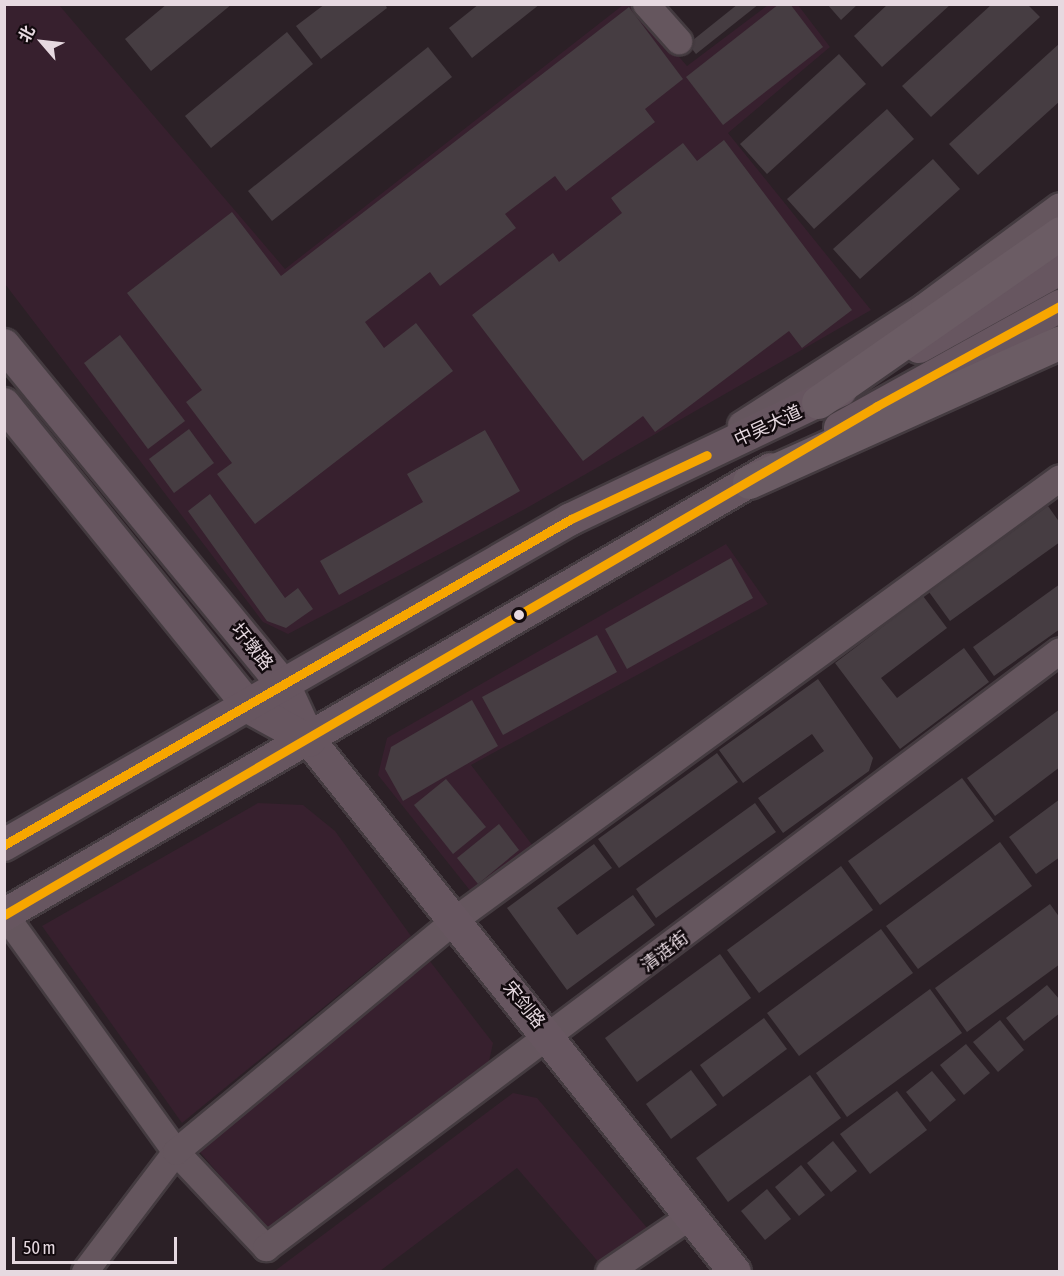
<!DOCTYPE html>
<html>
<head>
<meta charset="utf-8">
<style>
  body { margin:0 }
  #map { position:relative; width:1064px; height:1276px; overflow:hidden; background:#2b2026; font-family:"Asap Condensed","Noto Sans SC",sans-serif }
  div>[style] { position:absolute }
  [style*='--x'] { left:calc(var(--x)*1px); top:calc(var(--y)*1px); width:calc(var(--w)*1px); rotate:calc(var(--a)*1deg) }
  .built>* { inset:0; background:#37202e }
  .building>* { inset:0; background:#463d42 }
  .roads { filter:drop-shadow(2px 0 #443b40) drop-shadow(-2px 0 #443b40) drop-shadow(0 2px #443b40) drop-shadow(0 -2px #443b40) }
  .minor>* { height:26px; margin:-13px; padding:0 13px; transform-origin:13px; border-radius:13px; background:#65565e }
  .major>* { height:32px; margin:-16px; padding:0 16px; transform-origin:16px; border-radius:16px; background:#675660 }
  .highway>* { height:33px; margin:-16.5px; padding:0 16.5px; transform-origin:16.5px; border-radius:16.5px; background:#6b5c64 }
  .bus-1>* { height:9px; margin:-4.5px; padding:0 4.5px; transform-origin:4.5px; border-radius:4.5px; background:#f7a600 }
  .dots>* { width:16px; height:16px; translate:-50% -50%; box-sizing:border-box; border:3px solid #120a0e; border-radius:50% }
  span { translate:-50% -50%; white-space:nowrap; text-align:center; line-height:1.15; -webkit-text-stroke:5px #120a0e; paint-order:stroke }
  .street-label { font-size:18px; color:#e6d9e0 }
  .frame { position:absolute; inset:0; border:6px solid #e6d9e0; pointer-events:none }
  .north { position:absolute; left:12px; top:12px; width:60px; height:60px; -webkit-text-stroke:4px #120a0e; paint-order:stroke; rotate:298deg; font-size:16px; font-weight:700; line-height:24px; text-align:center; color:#e6d9e0 }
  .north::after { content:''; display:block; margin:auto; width:21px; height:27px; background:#e6d9e0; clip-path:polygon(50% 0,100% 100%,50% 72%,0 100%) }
  .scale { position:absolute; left:12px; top:1237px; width:165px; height:27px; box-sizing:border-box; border:3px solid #e6d9e0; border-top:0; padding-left:8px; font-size:18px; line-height:21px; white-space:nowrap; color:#e6d9e0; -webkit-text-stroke:4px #120a0e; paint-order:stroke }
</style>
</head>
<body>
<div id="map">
  <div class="built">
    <i style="clip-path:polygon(4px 5px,59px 5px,285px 269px,623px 5px,634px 5px,687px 66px,768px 5px,798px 5px,830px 47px,728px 133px,871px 310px,525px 509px,288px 634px,263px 622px,5px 284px)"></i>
    <i style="clip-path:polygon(726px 544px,768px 604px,471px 765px,533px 846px,472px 893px,378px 775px,387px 738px)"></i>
    <i style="clip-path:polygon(258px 803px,303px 805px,335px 831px,411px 936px,182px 1123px,42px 926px)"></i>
    <i style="clip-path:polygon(429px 960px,493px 1043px,488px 1066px,270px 1234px,193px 1144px)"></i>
    <i style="clip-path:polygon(513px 1093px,537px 1098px,648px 1229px,601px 1265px,517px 1168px,380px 1271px,276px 1270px)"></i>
  </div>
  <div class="building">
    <i style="clip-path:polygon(167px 4px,232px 4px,151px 71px,125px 39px)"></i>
    <i style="clip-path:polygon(325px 4px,385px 4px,387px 8px,321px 59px,296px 26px)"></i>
    <i style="clip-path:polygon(479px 4px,540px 4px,472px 58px,449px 28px)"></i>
    <i style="clip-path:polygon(738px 4px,759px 4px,696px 54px,688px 44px)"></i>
    <i style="clip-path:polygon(779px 4px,790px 4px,823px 47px,723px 125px,686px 77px)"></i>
    <i style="clip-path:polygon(827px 4px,858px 4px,841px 20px)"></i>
    <i style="clip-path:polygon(888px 4px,951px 4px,882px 67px,854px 36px)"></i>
    <i style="clip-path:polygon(991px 5px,1028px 5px,1040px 17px,931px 117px,902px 86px)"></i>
    <i style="clip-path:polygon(629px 7px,683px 79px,645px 109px,655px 122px,566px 191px,555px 176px,505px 214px,516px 228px,440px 286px,430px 272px,365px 322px,384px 348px,416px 323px,453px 371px,255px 524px,217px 474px,232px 463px,186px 402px,202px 390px,127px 293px,232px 212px,281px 276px)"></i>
    <i style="clip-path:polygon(287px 32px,313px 64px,211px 148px,185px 116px)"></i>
    <i style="clip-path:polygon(1060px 43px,1060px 101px,978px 175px,949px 144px)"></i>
    <i style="clip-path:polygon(428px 47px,452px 77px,272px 221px,248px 191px)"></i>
    <i style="clip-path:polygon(839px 54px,866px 84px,767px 174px,740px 144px)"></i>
    <i style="clip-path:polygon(887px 109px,914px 139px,814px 229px,787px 199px)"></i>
    <i style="clip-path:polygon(724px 140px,852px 310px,802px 348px,789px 331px,655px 432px,643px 416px,583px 461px,472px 315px,553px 253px,559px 262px,622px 213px,611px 198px,683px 143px,697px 161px)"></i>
    <i style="clip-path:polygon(933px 159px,960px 189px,860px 279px,833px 249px)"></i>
    <i style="clip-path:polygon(120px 335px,185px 421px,148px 449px,84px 363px)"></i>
    <i style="clip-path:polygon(189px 429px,214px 463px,174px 493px,149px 459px)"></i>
    <i style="clip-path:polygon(485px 430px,520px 491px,339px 595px,320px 561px,423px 502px,407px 474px)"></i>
    <i style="clip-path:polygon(210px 494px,285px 598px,298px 588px,313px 609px,286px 628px,267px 621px,188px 511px)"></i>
    <i style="clip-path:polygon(1048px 506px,1060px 523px,1060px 542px,950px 621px,929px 592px)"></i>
    <i style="clip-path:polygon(731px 558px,753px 598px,627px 669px,605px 629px)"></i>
    <i style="clip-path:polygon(1060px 584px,1060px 629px,994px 676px,973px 647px)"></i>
    <i style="clip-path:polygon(923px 596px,947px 628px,881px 678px,897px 698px,964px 648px,989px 682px,900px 749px,835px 663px)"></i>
    <i style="clip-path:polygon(597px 635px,617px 672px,503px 735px,482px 697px)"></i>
    <i style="clip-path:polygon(818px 679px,873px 758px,869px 771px,783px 833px,758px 798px,824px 751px,812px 734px,743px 783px,719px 750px)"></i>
    <i style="clip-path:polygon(472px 700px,498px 746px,403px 801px,385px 769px,391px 747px)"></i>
    <i style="clip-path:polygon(1060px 709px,1060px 767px,995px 816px,967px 778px)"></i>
    <i style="clip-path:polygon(717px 753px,738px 782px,619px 868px,598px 839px)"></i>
    <i style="clip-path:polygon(962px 778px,994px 821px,880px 905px,848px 861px)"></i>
    <i style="clip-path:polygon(446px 779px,486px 827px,453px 854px,414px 805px)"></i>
    <i style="clip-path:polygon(1060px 799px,1060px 857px,1036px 874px,1009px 837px)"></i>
    <i style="clip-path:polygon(755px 803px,776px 832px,656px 918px,636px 889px)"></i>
    <i style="clip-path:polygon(499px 824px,519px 850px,478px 884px,457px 858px)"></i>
    <i style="clip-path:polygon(1000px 842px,1032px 886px,918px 969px,886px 926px)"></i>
    <i style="clip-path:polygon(594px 844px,612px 868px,557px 908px,577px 935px,633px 895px,655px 925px,567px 990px,507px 908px)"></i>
    <i style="clip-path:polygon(841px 866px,873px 910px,759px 993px,727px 950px)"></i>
    <i style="clip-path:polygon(1050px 904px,1060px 918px,1060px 964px,967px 1032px,935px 988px)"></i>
    <i style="clip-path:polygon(881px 929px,913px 973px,799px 1056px,767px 1013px)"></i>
    <i style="clip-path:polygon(720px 954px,751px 998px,637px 1082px,605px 1038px)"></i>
    <i style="clip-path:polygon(1047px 985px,1060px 1000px,1060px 1013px,1024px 1041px,1006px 1018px)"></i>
    <i style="clip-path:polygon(930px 989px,962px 1033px,847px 1117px,816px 1073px)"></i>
    <i style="clip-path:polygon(764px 1018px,787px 1049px,723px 1097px,700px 1065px)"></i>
    <i style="clip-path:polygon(1000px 1020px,1024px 1050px,998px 1072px,973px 1042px)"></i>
    <i style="clip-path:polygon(966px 1044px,990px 1073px,964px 1095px,940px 1065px)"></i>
    <i style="clip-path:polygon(691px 1070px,717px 1105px,671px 1139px,646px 1104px)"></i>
    <i style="clip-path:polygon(932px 1071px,956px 1100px,930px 1122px,906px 1092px)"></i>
    <i style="clip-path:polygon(810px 1075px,841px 1118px,728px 1202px,696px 1158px)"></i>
    <i style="clip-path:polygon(897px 1091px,927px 1130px,870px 1174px,840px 1134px)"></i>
    <i style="clip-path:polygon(833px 1141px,857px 1171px,831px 1192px,807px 1163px)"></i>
    <i style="clip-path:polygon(801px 1165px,825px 1195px,799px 1216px,775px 1187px)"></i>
    <i style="clip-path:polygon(767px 1189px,791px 1219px,765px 1240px,741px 1211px)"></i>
  </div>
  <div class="roads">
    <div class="minor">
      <i style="--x:646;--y:4;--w:50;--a:48.3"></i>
      <i style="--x:741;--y:425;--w:218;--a:-32.8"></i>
      <i style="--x:924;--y:307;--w:169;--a:-36.6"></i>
      <i style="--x:5;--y:915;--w:292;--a:54.2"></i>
      <i style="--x:176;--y:1152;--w:132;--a:46.8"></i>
      <i style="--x:266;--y:1248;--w:993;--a:-36.94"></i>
      <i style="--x:85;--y:1272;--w:151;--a:-52.8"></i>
      <i style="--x:176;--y:1152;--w:363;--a:-39.7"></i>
      <i style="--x:455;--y:920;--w:749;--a:-36.15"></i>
      <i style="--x:609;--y:1272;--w:99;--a:-34.3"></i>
    </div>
    <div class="major">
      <i style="--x:4;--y:345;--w:443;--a:50.6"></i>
      <i style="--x:285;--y:687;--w:60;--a:65.2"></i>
      <i style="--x:310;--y:741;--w:680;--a:51.33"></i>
      <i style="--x:919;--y:347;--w:161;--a:-29"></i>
      <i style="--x:4;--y:404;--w:391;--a:51"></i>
      <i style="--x:250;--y:708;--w:68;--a:28.8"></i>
      <i style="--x:840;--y:428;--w:252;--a:-29"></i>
      <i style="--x:4;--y:845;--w:654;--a:-29.9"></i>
      <i style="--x:571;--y:519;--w:299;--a:-25.5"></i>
      <i style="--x:4;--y:915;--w:887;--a:-30.18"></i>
    </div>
    <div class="highway">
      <i style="--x:818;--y:402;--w:295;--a:-34.9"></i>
      <i style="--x:749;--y:482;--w:341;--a:-24.2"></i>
    </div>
  </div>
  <div class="bus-1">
    <i style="--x:4;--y:845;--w:654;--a:-29.9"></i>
    <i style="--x:571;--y:519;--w:150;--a:-25.2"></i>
    <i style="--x:4;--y:915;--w:1011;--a:-30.24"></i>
    <i style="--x:877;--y:406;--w:209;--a:-28.7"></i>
  </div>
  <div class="dots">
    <i style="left:519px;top:615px;background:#e6d9e0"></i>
  </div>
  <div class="street-label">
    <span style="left:768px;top:426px;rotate:-25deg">中吴大道</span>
    <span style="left:252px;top:647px;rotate:51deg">圩墩路</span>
    <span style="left:665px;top:952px;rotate:-37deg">清涟街</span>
    <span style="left:524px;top:1005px;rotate:51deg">宋剑路</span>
  </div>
  <div class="frame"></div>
  <div class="north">北</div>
  <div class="scale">50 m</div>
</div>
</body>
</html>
